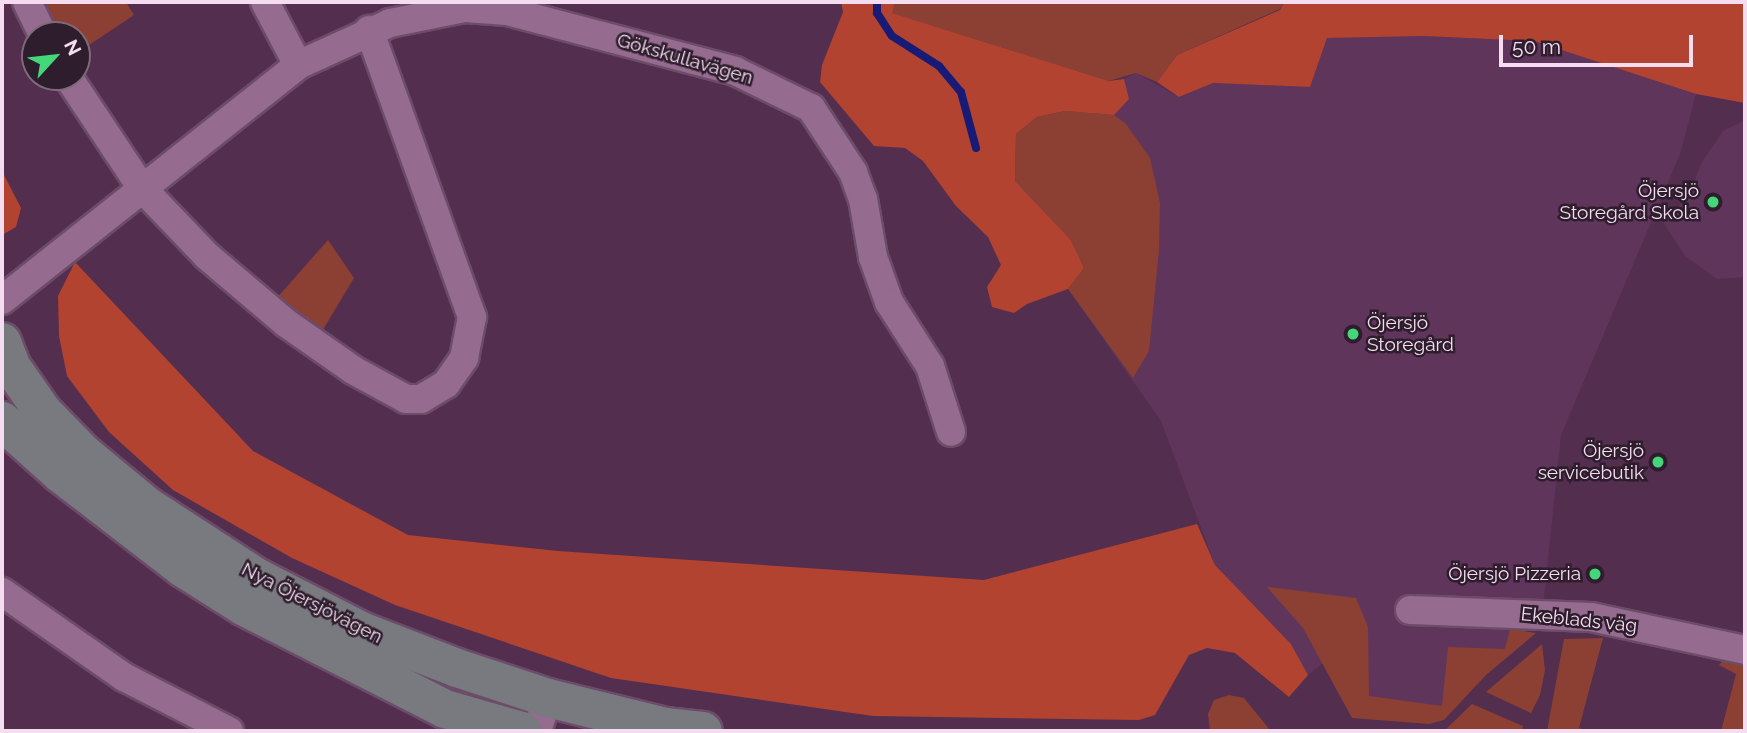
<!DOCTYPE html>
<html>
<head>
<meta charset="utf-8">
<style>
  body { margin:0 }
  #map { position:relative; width:1747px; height:733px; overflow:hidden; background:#532e4e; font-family:Raleway,sans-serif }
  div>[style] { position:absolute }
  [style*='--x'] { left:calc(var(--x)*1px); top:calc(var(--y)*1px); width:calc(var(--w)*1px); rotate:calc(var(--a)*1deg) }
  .built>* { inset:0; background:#60355b }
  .green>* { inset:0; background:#8b4033 }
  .forest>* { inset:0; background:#b24330 }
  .stream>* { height:8px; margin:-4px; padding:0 4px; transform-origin:4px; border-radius:4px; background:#181b75 }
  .roads { filter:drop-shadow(2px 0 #6c4c69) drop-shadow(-2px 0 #6c4c69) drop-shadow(0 2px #6c4c69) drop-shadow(0 -2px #6c4c69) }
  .street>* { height:28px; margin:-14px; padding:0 14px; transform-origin:14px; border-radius:14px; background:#956b8f }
  .secondary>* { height:38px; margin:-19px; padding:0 19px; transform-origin:19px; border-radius:19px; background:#787a7f }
  .dots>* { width:19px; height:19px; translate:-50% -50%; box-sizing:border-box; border:4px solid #2e1d2c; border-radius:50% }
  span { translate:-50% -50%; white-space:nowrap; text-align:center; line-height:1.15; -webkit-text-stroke:5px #2e1d2c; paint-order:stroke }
  .street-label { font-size:19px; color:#f4ddf0 }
  .poi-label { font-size:19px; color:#f4ddf0 }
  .right { translate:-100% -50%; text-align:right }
  .left { translate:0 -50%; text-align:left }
  .frame { position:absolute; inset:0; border:4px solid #f4ddf0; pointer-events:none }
  .north { position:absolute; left:21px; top:21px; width:70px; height:70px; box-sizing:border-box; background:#2e1d2c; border:2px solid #7d6a7a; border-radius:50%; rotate:63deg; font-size:19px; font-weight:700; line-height:28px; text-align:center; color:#f4ddf0 }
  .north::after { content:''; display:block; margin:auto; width:24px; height:32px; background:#44d77a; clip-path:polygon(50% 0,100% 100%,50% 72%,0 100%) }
  .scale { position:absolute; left:1499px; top:35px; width:194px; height:32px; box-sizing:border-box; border:4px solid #f4ddf0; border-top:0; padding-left:9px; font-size:21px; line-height:24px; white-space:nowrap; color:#f4ddf0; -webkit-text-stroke:5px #2e1d2c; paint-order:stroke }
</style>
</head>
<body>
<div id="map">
  <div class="built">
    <i style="clip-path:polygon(1424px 36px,1534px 41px,1696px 94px,1680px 154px,1561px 435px,1544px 598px,1524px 636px,1432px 719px,1380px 716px,1323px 663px,1308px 675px,1291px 644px,1215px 565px,1161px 421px,1068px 289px,1084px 268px,1071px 240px,1015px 181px,1065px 111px,1114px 115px,1124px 79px,1136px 73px,1179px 97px,1213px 83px,1310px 87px,1327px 38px)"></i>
    <i style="clip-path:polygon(1745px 120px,1745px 277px,1717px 279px,1685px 256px,1663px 222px,1688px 197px,1702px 162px,1723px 131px)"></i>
  </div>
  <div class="green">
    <i style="clip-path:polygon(43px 2px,126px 2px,134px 15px,77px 53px,77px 35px,58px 35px,43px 12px)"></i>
    <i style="clip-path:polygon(895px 2px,1284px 2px,1280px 9px,1177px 55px,1157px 82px,1136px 73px,1109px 81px,891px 13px)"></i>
    <i style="clip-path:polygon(1065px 111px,1114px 115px,1126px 124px,1150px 158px,1160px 203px,1159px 250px,1149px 351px,1133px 378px,1068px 289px,1084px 268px,1071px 240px,1015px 181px,1016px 134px,1037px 117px)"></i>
    <i style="clip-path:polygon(328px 240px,354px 278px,321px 333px,276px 299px)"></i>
    <i style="clip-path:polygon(1267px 587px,1356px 598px,1368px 627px,1369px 696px,1442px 706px,1448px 647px,1505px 649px,1510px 629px,1536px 633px,1486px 675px,1444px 720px,1429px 724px,1352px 718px,1303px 628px)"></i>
    <i style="clip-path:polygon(1603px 638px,1579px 728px,1590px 731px,1547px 731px,1564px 639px)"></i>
    <i style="clip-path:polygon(1542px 644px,1545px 670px,1540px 695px,1531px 713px,1486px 692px)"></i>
    <i style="clip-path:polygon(1727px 656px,1745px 664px,1745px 731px,1721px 731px,1736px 674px,1719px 665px)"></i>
    <i style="clip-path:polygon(1229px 695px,1244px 698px,1270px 730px,1210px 731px,1208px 714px,1214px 700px)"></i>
    <i style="clip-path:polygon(1472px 704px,1523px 726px,1522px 731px,1444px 731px)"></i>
  </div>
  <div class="forest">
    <i style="clip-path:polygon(841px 2px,895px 2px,892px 13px,1109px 81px,1124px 79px,1129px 99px,1114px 115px,1065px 111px,1037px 117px,1016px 134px,1015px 181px,1071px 240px,1084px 268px,1068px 289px,1027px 304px,1014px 313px,992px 307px,987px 287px,1001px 265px,988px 237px,956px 206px,923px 161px,905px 148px,874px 146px,820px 82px,822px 65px,843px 12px)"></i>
    <i style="clip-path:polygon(1284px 2px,1745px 2px,1745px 103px,1696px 94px,1534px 41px,1424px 36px,1327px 38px,1310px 87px,1213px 83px,1179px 97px,1157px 82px,1177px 55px,1280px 10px)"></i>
    <i style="clip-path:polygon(2px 171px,21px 208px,16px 227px,2px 235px)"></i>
    <i style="clip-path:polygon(75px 262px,253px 451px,408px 535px,558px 551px,984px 580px,1197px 524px,1215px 565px,1291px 644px,1308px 675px,1289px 697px,1235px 653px,1207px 648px,1189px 655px,1155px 715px,1139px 720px,873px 716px,611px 678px,395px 605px,292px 558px,173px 490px,109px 432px,67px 376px,59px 336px,58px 296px)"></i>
  </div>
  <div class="stream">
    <i style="--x:877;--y:2;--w:11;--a:90"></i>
    <i style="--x:877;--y:13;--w:27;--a:57"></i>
    <i style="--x:892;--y:36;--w:56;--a:32.6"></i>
    <i style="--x:939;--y:66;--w:34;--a:50"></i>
    <i style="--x:961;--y:92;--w:58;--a:75"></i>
  </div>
  <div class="roads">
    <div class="street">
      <i style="--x:27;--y:2;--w:37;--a:64"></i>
      <i style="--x:265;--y:2;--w:71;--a:62.4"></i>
      <i style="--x:68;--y:77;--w:132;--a:56.4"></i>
      <i style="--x:141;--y:187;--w:95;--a:46.3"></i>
      <i style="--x:207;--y:256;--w:104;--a:40.3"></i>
      <i style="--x:286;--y:323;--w:82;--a:35"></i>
      <i style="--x:353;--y:370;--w:60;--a:28.7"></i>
      <i style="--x:406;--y:399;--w:15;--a:0"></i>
      <i style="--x:421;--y:399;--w:29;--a:-31"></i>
      <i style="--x:446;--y:384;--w:32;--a:-55"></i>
      <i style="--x:464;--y:358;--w:42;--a:-79"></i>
      <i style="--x:472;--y:317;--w:305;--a:-109.7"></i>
      <i style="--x:2;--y:300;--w:378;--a:-38.4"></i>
      <i style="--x:298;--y:65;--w:101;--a:-24.5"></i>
      <i style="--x:390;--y:23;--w:76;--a:-11.3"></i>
      <i style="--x:465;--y:8;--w:42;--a:4.1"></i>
      <i style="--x:507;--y:11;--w:236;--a:14.7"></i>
      <i style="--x:735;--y:71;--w:85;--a:26"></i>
      <i style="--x:811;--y:108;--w:77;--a:56.7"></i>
      <i style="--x:853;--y:172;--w:29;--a:70"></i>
      <i style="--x:863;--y:199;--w:59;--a:80.2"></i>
      <i style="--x:873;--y:257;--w:48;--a:70.4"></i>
      <i style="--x:889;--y:302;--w:76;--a:57.4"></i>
      <i style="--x:930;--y:366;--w:69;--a:72.3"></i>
      <i style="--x:2;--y:592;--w:149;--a:34.9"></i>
      <i style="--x:124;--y:677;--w:118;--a:27.2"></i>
      <i style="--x:1410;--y:610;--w:181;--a:2.2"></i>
      <i style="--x:1591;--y:617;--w:157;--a:12.1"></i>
      <i style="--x:537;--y:731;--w:35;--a:-72"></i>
    </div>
    <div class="secondary">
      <i style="--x:2;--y:342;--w:26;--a:69"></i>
      <i style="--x:11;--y:366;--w:56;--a:55.2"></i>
      <i style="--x:43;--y:412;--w:59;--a:45.7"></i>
      <i style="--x:84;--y:454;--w:82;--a:39.5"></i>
      <i style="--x:147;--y:506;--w:132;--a:33"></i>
      <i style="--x:258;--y:578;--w:116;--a:27.2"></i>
      <i style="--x:361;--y:631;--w:103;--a:21.1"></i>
      <i style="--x:457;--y:668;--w:96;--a:18.2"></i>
      <i style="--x:548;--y:698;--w:121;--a:13.9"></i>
      <i style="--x:665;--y:727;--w:38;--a:6"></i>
      <i style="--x:2;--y:421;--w:79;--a:41.9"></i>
      <i style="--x:61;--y:474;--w:154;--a:37.6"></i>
      <i style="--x:183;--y:568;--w:71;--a:32.3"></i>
      <i style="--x:243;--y:606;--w:227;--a:27"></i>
      <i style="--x:445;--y:709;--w:80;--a:15.9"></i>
    </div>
  </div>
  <div class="dots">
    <i style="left:1713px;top:202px;background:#44d77a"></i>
    <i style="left:1353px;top:334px;background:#44d77a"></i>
    <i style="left:1658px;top:462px;background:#44d77a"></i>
    <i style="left:1595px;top:574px;background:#44d77a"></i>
  </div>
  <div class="street-label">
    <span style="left:685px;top:59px;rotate:16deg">Gökskullavägen</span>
    <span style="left:312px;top:603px;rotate:27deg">Nya Öjersjövägen</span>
    <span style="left:1579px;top:620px;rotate:6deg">Ekeblads väg</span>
  </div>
  <div class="poi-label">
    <span class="right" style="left:1699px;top:202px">Öjersjö<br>Storegård Skola</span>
    <span class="left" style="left:1367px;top:334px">Öjersjö<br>Storegård</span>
    <span class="right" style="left:1644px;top:462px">Öjersjö<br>servicebutik</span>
    <span class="right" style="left:1581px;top:574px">Öjersjö Pizzeria</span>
  </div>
  <div class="frame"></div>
  <div class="north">N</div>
  <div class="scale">50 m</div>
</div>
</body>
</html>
